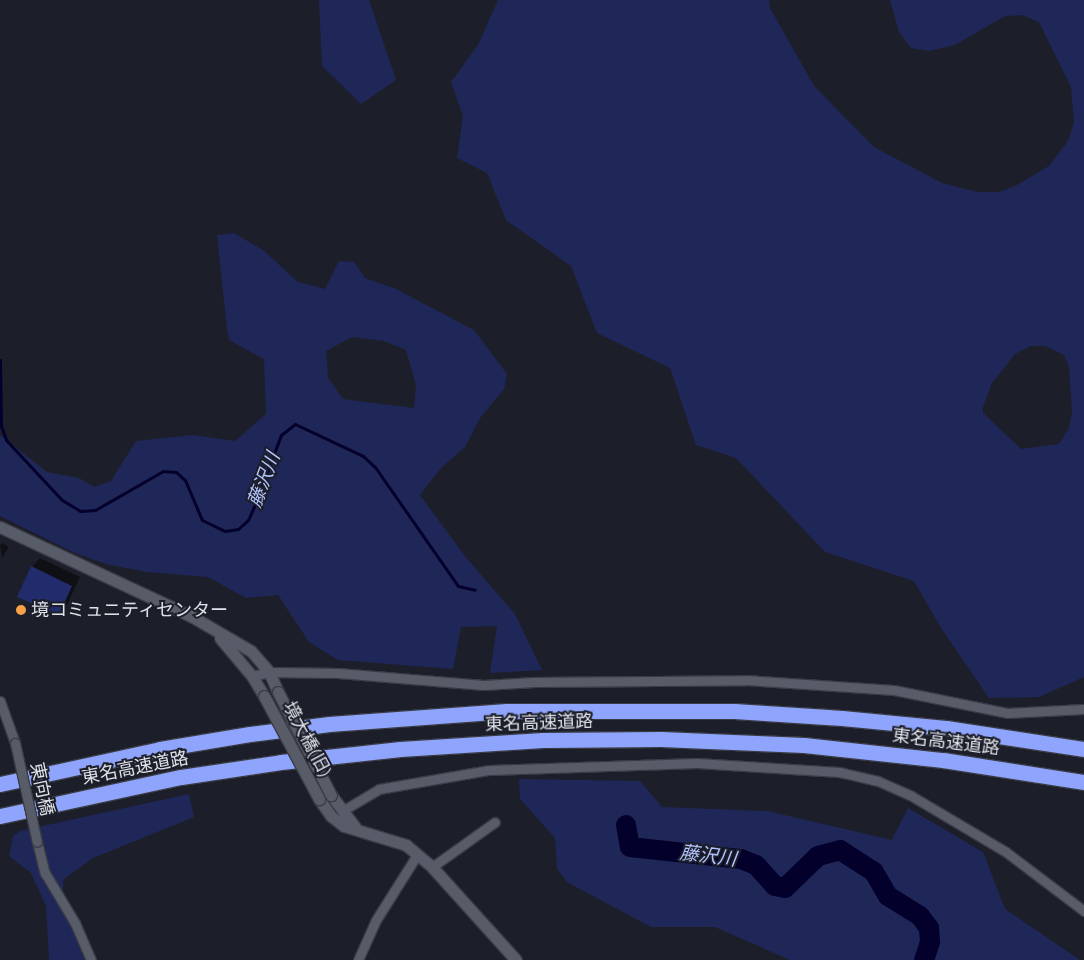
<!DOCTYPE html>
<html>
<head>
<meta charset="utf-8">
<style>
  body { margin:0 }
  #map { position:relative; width:1084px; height:960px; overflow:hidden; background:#1c1f2a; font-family:"Zilla Slab","Noto Sans JP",serif }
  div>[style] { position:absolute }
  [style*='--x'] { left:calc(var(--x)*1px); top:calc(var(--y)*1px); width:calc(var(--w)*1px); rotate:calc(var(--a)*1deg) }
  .green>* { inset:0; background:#1f2758 }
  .shadow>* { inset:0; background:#0007 }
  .stream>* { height:3px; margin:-1.5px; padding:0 1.5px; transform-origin:1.5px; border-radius:1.5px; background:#04002c }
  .river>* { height:20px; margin:-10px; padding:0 10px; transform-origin:10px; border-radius:10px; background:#04002c }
  .building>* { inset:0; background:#222b6b }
  .roads { filter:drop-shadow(1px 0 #3a3c45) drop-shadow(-1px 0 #3a3c45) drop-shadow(0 1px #3a3c45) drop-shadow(0 -1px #3a3c45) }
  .minor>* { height:9px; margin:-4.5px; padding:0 4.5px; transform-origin:4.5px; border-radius:4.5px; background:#585c69 }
  .tertiary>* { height:11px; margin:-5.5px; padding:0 5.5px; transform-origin:5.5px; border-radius:5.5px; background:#585c69 }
  .motorway>* { height:15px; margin:-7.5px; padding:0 7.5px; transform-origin:7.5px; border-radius:7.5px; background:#8fa4fd }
  .bridges { filter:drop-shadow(1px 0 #3a3c45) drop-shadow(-1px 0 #3a3c45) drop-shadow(0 1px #3a3c45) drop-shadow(0 -1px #3a3c45) }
  .minor-bridge>* { height:9px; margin:-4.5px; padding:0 4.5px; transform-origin:4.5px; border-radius:4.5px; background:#585c69 }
  .tertiary-bridge>* { height:11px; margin:-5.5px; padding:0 5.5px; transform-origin:5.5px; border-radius:5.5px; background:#585c69 }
  .dots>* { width:14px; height:14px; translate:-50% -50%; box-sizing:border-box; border:2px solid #1c1f2a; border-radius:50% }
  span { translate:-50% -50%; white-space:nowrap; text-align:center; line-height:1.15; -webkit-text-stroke:4px #1c1f2a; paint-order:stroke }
  .poi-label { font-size:18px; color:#dee1e8 }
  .left { translate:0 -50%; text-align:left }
  .street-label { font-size:18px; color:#dee1e8 }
  .water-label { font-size:19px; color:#b2c2fd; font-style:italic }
</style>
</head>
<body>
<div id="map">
  <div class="green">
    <i style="clip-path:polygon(319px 0,369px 0,396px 80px,361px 104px,322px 66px)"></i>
    <i style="clip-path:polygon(evenodd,498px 0,769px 0,770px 8px,814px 86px,874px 147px,942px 183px,977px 192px,999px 192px,1015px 186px,1049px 166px,1068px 141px,1074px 122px,1071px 87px,1039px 22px,1022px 15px,1005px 16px,955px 45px,929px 51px,911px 48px,899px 32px,890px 0,1084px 0,1084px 677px,1039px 697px,989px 698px,941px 628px,914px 581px,825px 552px,736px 458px,696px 445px,670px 368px,597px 333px,571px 266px,506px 220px,487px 173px,457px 158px,463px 116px,451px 82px,478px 45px,498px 0,1031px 346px,1045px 346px,1064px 355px,1069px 367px,1072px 412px,1069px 428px,1059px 444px,1021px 449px,983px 413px,983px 407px,992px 383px,1015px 354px,1031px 346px)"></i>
    <i style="clip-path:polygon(evenodd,234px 233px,263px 250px,298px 282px,325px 289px,339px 261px,354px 262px,365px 278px,396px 289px,474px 330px,507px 374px,504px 389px,480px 418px,465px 447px,441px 468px,420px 495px,464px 555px,515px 614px,542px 670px,490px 673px,497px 626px,461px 627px,453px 669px,338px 660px,309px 642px,278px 595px,246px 598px,208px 577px,147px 572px,106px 564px,75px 553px,0 516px,0 435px,47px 472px,79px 478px,94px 487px,111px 481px,136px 441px,192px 435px,235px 441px,266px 414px,264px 359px,229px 340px,227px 330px,217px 235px,234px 233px,352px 337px,384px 341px,406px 350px,416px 385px,414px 408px,343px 399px,328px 378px,326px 351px,352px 337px)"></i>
    <i style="clip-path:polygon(519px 779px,640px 781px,662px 807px,767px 811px,892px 840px,908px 808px,983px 852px,1005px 909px,1080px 960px,790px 960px,715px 927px,651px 927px,567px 882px,557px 869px,555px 838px,520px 799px)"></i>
    <i style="clip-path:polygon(189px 794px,194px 817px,93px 858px,63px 880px,63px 894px,85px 960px,49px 960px,46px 906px,31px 873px,9px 856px,13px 836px,20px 831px)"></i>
  </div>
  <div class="shadow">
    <i style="clip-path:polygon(2px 543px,9px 547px,2px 558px,0 546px)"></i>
    <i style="clip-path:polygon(40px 558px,80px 577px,67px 605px,58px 613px,32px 567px)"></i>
  </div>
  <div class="stream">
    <i style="--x:0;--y:360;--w:66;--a:89.1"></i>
    <i style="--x:1;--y:426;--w:15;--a:70"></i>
    <i style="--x:6;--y:440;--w:82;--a:47"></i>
    <i style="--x:62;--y:500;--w:21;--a:31"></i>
    <i style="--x:80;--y:511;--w:15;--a:-4"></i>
    <i style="--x:95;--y:510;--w:78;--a:-29.8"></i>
    <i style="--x:163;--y:471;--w:13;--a:4"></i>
    <i style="--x:176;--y:472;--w:12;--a:42"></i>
    <i style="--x:185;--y:480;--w:43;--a:67"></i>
    <i style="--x:202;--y:520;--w:25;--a:26"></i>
    <i style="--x:225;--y:531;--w:13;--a:-9"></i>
    <i style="--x:238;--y:529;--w:13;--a:-42"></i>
    <i style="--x:248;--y:520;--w:12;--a:-66"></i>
    <i style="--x:253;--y:509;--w:79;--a:-69.3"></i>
    <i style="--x:281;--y:435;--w:18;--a:-38"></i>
    <i style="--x:295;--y:424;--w:75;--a:25.2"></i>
    <i style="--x:363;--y:456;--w:16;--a:43"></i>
    <i style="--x:375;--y:467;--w:145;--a:55.1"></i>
    <i style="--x:458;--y:586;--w:17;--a:13"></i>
  </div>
  <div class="river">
    <i style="--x:626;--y:825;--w:22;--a:80"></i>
    <i style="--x:630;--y:847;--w:112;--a:6.2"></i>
    <i style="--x:741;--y:859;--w:16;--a:22"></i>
    <i style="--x:756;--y:865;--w:28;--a:48"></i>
    <i style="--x:775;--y:886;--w:10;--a:11"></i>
    <i style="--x:785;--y:888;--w:46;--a:-44.1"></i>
    <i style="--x:818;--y:856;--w:23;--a:-15"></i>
    <i style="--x:840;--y:850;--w:40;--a:32.9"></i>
    <i style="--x:874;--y:872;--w:28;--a:60"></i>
    <i style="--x:888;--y:896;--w:38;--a:32"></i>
    <i style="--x:920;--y:916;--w:15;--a:53"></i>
    <i style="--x:929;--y:928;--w:14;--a:86"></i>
    <i style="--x:930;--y:942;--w:19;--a:108"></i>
  </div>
  <div class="building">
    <i style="clip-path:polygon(31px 566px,72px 586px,59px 615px,17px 597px)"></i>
  </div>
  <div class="roads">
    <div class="minor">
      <i style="--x:252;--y:676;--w:17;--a:-13"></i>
      <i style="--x:269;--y:672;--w:69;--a:0.8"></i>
      <i style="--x:338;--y:673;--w:146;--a:4.7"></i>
      <i style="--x:484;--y:685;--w:50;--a:-3.4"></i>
      <i style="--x:534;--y:682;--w:212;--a:-0.5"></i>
      <i style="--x:746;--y:680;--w:148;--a:3.9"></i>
      <i style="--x:894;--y:690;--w:115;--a:11.5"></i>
      <i style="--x:1007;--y:713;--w:77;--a:-3"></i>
      <i style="--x:0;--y:701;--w:45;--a:70.3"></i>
      <i style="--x:342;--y:811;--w:43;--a:-30.7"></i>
      <i style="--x:379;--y:789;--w:112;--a:-9.8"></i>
      <i style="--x:489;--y:770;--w:208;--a:-1.9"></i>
      <i style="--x:697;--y:763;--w:142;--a:3.6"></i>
      <i style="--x:839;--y:772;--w:40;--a:13"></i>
      <i style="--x:878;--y:781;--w:35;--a:24"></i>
      <i style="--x:910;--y:795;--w:112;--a:30.7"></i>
      <i style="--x:1006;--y:852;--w:98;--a:37.1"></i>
      <i style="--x:37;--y:842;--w:32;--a:76"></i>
      <i style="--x:45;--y:873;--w:58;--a:59"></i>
      <i style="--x:75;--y:923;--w:40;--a:66.6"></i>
      <i style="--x:432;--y:867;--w:77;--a:-35.5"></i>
      <i style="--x:358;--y:960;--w:44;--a:-65.8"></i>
      <i style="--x:376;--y:920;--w:77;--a:-57.8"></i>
    </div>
    <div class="tertiary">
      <i style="--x:0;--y:527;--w:211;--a:25"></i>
      <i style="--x:191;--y:616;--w:69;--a:30.3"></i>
      <i style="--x:251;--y:651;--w:28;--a:49"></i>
      <i style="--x:269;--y:672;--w:22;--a:66"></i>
      <i style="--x:220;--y:638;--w:50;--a:49.9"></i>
      <i style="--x:252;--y:676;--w:23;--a:59"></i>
      <i style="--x:331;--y:795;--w:40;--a:53"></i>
      <i style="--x:319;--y:799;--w:21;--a:55"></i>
      <i style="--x:331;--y:816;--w:16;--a:38"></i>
      <i style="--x:344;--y:826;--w:65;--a:17"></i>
      <i style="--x:406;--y:845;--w:34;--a:40"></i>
      <i style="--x:432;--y:867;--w:125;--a:47.9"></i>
    </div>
    <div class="motorway">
      <i style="--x:0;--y:784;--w:164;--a:-12.3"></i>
      <i style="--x:160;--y:749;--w:91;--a:-9.5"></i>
      <i style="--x:250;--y:734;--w:80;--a:-7.2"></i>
      <i style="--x:329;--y:724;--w:178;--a:-4.2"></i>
      <i style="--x:507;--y:711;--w:227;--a:0"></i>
      <i style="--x:734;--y:711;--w:108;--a:3.7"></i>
      <i style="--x:842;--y:718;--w:104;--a:5.5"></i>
      <i style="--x:946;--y:728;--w:140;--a:8.7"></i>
      <i style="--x:0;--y:816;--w:185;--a:-12.2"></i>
      <i style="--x:181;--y:777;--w:101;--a:-8.5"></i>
      <i style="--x:281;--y:762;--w:120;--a:-6.2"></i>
      <i style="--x:400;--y:749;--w:143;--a:-3.6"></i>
      <i style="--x:543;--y:740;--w:118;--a:-0.5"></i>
      <i style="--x:661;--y:739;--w:143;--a:2.4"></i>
      <i style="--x:804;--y:745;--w:140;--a:6.2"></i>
      <i style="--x:943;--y:760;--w:143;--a:8.9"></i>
    </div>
  </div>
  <div class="bridges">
    <div class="minor-bridge">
      <i style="--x:15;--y:743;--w:101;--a:77.5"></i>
    </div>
    <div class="tertiary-bridge">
      <i style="--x:278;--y:692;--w:116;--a:62.8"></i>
      <i style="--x:264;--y:696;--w:117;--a:61.9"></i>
    </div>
  </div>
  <div class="dots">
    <i style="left:21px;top:610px;background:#f7a149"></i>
  </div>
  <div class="poi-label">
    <span class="left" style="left:31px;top:610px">境コミュニティセンター</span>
  </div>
  <div class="street-label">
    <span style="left:539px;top:723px;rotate:-2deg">東名高速道路</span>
    <span style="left:307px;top:739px;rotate:62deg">境大橋(旧)</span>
    <span style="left:946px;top:742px;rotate:7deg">東名高速道路</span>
    <span style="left:135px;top:768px;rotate:-11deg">東名高速道路</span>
    <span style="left:42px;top:789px;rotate:78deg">東向橋</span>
  </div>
  <div class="water-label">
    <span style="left:264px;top:480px;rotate:-69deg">藤沢川</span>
    <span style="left:708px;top:856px;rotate:7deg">藤沢川</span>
  </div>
</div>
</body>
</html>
